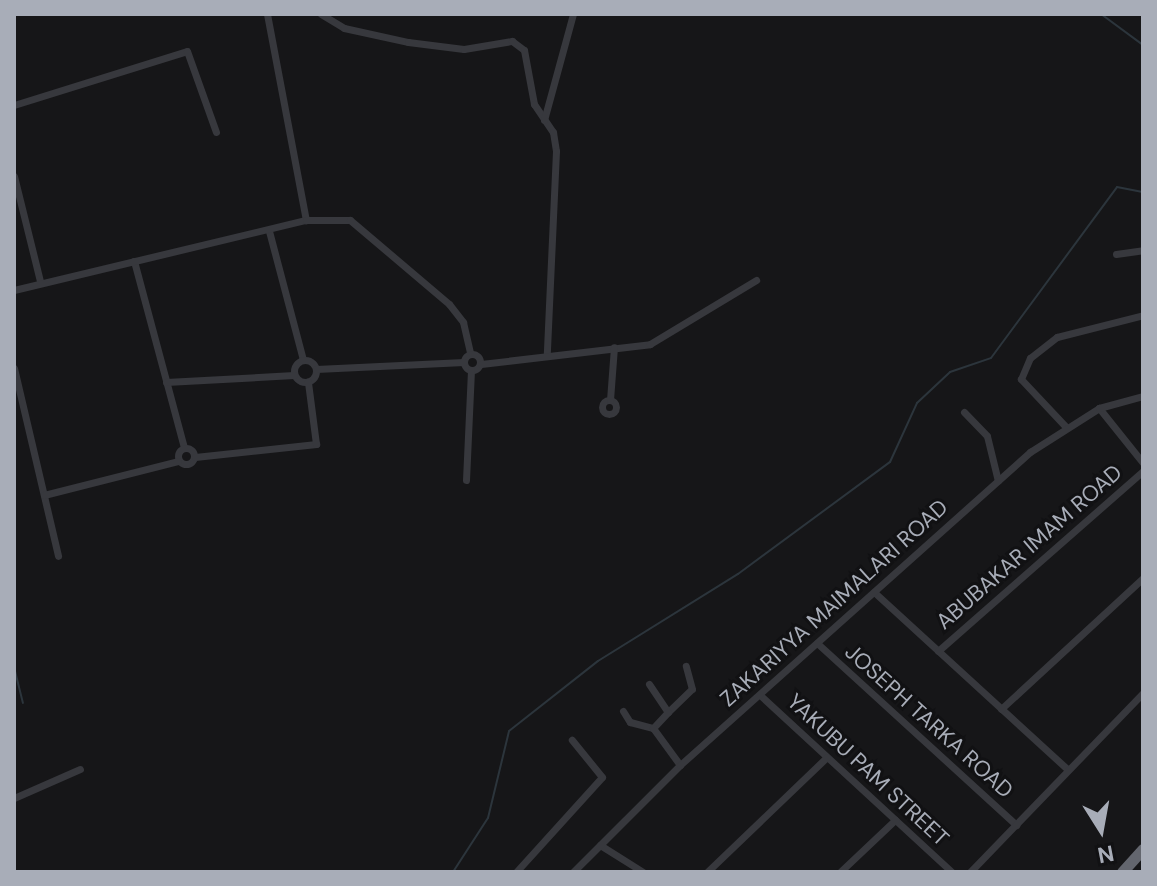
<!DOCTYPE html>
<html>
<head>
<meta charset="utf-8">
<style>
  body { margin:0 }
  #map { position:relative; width:1157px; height:886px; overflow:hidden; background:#161618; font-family:"DM Sans",sans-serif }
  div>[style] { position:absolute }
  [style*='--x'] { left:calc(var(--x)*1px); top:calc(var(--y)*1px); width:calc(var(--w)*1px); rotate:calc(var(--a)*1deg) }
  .stream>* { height:2px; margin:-1px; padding:0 1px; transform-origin:1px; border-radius:1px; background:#2c353c }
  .minor>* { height:7px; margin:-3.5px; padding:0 3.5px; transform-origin:3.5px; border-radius:3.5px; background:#37383d }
  .minor>.ring { margin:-3.5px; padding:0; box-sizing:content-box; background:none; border:7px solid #37383d; border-radius:50% }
  .highway>* { height:11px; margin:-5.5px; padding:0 5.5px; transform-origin:5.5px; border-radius:5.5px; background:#63666e }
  span { translate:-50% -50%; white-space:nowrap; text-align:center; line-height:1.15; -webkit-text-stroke:6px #111113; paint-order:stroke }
  .street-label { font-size:22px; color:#a8adb8 }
  .frame { position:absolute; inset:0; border:16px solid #a8adb8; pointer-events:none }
  .north { position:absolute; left:1061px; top:790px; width:80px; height:80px; -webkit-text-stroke:6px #111113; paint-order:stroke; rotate:169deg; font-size:22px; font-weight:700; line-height:32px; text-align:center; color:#a8adb8 }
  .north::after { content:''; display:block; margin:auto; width:28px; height:36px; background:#a8adb8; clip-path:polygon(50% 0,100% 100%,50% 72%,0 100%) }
</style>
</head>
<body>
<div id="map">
  <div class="stream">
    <i style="--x:1101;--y:14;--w:52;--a:36.4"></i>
    <i style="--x:14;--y:667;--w:37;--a:76"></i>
    <i style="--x:453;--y:872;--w:64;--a:-57.1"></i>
    <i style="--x:488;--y:818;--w:89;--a:-76.4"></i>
    <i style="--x:509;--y:731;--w:113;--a:-38.2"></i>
    <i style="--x:598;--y:661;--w:165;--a:-31.9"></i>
    <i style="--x:738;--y:574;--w:189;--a:-36.4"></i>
    <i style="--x:890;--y:462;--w:65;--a:-65.4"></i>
    <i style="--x:917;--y:403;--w:45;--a:-43.2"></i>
    <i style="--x:950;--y:372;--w:43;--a:-18.9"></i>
    <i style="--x:991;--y:358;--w:212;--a:-53.6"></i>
    <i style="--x:1117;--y:187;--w:26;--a:11"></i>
  </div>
  <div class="minor">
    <i style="--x:267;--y:14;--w:210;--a:79.3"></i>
    <i style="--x:321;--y:14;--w:27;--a:31"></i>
    <i style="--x:344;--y:28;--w:66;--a:12.3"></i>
    <i style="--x:408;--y:42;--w:56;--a:7.1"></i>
    <i style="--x:464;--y:49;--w:49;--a:-9.5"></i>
    <i style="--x:512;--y:41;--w:15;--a:37"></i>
    <i style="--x:524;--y:50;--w:55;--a:79.5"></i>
    <i style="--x:534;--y:104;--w:34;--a:56"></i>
    <i style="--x:553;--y:132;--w:19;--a:81"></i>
    <i style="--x:556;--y:151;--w:202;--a:92.6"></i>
    <i style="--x:14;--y:105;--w:181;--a:-17.3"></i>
    <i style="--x:187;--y:51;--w:86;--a:70.3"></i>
    <i style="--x:544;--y:120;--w:110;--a:-74.7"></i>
    <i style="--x:14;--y:176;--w:108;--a:76.1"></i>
    <i style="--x:269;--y:231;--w:133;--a:75.2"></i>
    <i style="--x:1116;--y:254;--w:27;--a:-8"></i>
    <i style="--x:134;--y:261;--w:193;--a:75"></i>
    <i style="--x:14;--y:290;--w:300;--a:-13.5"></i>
    <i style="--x:306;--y:220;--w:44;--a:0"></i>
    <i style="--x:350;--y:220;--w:130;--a:40.3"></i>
    <i style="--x:449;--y:304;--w:23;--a:52"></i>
    <i style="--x:463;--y:322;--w:32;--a:77"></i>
    <i class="ring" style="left:464px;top:354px;width:9px;height:9px"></i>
    <i class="ring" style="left:294px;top:360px;width:15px;height:15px"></i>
    <i style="--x:481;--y:364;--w:170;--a:-6.7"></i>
    <i style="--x:650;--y:344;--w:124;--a:-31.1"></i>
    <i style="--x:14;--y:368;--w:193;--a:76.8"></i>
    <i style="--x:316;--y:369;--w:148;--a:-2.7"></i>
    <i style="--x:166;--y:382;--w:128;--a:-3.1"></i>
    <i class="ring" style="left:602px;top:400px;width:7px;height:7px"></i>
    <i style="--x:610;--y:400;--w:53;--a:-85.7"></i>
    <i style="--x:1099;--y:408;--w:70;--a:51.3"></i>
    <i style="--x:964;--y:412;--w:33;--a:46"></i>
    <i style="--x:987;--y:436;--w:46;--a:76.3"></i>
    <i style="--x:1066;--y:427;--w:66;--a:-133.2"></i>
    <i style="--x:1021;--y:379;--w:23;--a:-67"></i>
    <i style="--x:1030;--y:358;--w:34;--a:-38"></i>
    <i style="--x:1057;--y:337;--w:89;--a:-14.3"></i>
    <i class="ring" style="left:178px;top:448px;width:9px;height:9px"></i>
    <i style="--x:195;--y:457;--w:122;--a:-6.1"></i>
    <i style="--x:316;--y:444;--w:63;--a:-97.4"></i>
    <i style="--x:466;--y:480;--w:110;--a:-87.4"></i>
    <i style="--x:44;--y:495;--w:138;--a:-14.2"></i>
    <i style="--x:874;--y:592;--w:263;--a:42.5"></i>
    <i style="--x:817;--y:643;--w:270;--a:42.4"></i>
    <i style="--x:938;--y:651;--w:273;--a:-41.3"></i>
    <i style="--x:649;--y:684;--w:34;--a:56"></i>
    <i style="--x:668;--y:712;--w:33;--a:-44"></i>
    <i style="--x:692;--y:689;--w:24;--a:-105"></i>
    <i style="--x:760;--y:695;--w:261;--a:42.7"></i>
    <i style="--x:1001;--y:709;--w:193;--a:-42.7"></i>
    <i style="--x:623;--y:711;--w:13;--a:58"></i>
    <i style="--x:630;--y:722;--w:24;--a:15"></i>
    <i style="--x:668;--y:712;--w:22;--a:133"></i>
    <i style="--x:653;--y:728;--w:46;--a:53.9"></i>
    <i style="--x:14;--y:798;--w:72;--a:-23.7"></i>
    <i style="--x:600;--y:845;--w:51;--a:32.1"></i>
    <i style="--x:516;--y:872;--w:128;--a:-47.8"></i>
    <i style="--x:602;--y:777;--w:48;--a:-129"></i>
    <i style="--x:573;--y:872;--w:151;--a:-45"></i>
    <i style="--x:680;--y:765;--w:470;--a:-41.8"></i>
    <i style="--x:1030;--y:452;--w:82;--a:-32.5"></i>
    <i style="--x:1099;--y:408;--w:46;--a:-15.3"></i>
    <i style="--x:707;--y:872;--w:166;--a:-43.8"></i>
    <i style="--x:840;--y:872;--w:76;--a:-43.4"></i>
    <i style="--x:970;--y:872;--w:249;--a:-46"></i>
  </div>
  <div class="highway">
    <i style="--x:1122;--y:872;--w:31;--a:-48"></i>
  </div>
  <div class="street-label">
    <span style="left:1029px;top:547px;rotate:-41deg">ABUBAKAR IMAM ROAD</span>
    <span style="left:834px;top:603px;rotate:-42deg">ZAKARIYYA MAIMALARI ROAD</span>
    <span style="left:929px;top:721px;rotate:42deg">JOSEPH TARKA ROAD</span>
    <span style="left:868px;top:770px;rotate:43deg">YAKUBU PAM STREET</span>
  </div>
  <div class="frame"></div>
  <div class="north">N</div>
</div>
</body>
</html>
